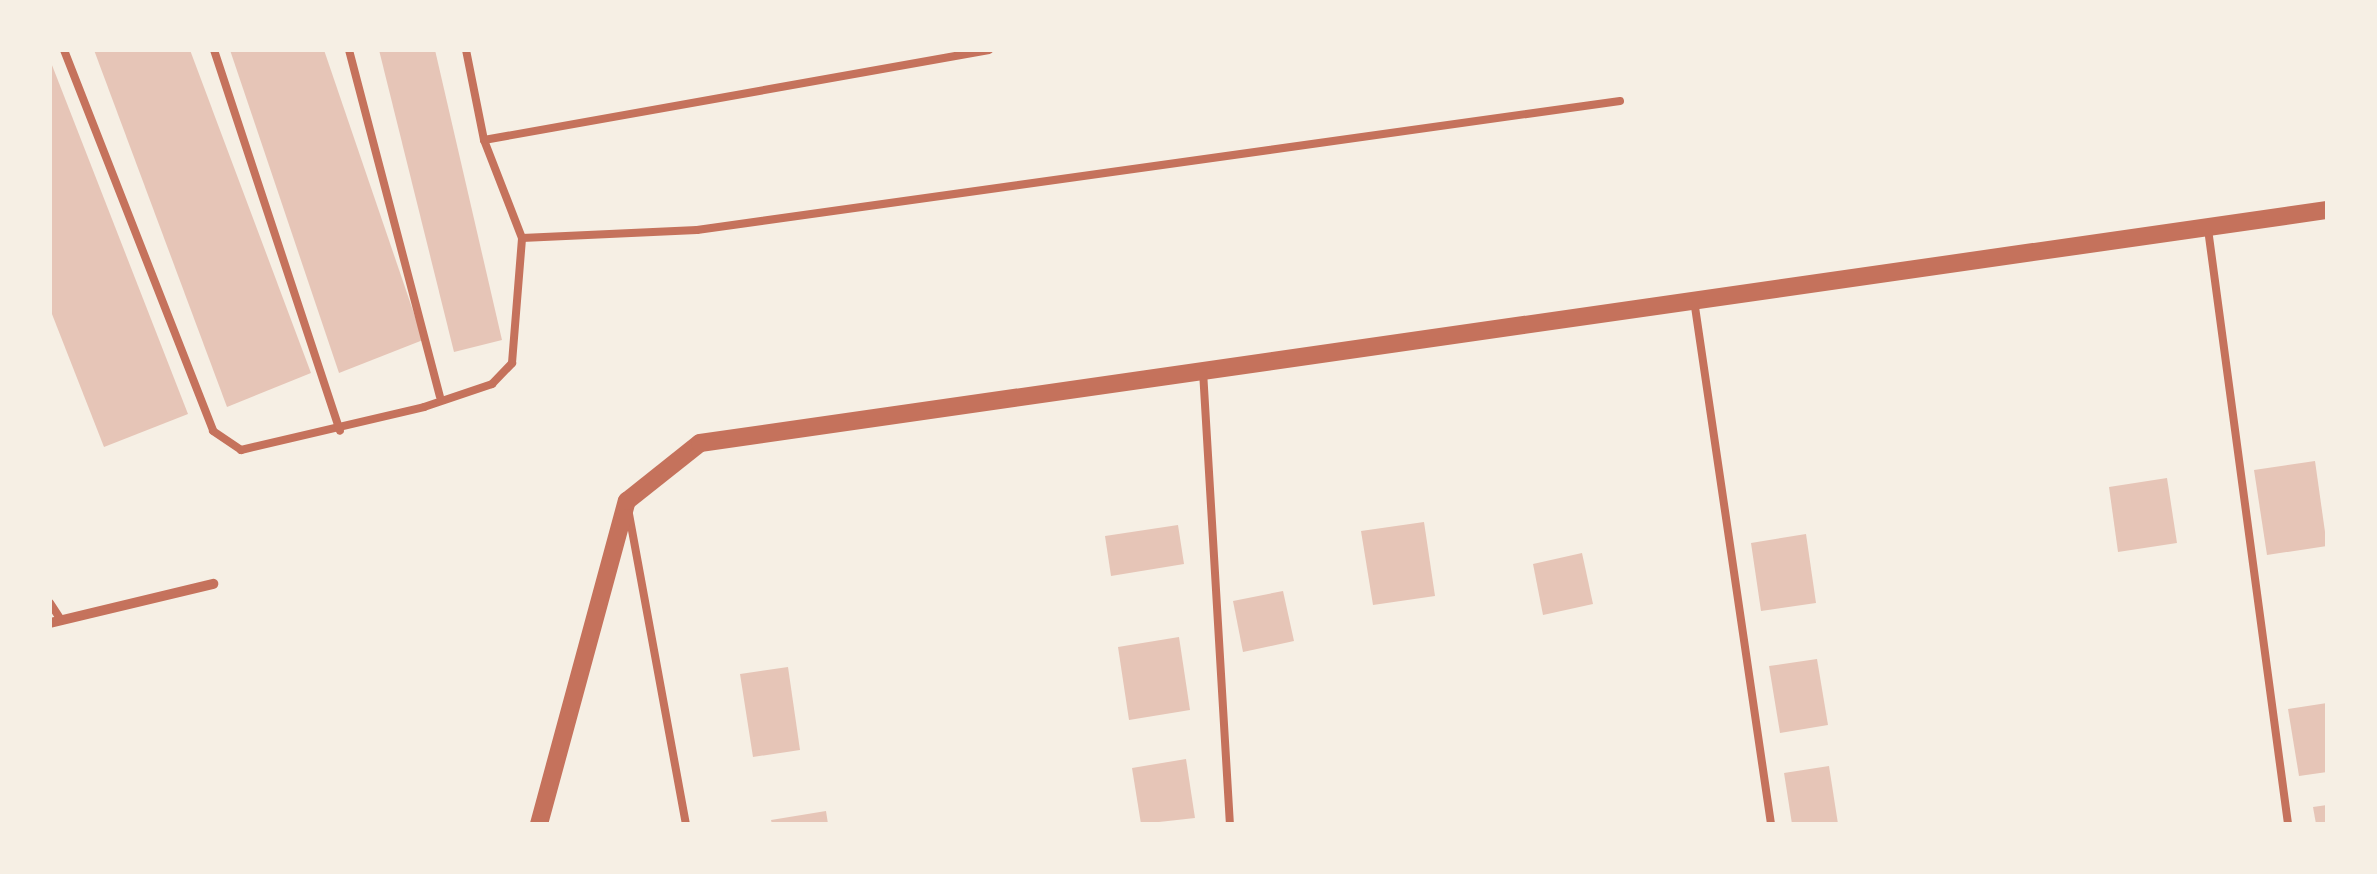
<!DOCTYPE html>
<html>
<head>
<meta charset="utf-8">
<style>
  body { margin:0 }
  #map { position:relative; width:2377px; height:874px; overflow:hidden; background:#f6efe4; font-family:Raleway,sans-serif }
  div>[style] { position:absolute }
  [style*='--x'] { left:calc(var(--x)*1px); top:calc(var(--y)*1px); width:calc(var(--w)*1px); rotate:calc(var(--a)*1deg) }
  .building>* { inset:0; background:#e6c5b7 }
  .service>* { height:8px; margin:-4px; padding:0 4px; transform-origin:4px; border-radius:4px; background:#c5725c }
  .minor>* { height:10px; margin:-5px; padding:0 5px; transform-origin:5px; border-radius:5px; background:#c5725c }
  .tertiary>* { height:18px; margin:-9px; padding:0 9px; transform-origin:9px; border-radius:9px; background:#c5725c }
  span { translate:-50% -50%; white-space:nowrap; text-align:center; line-height:1.15; -webkit-text-stroke:9px #f6efe4; paint-order:stroke }
  .frame { position:absolute; inset:0; border:52px solid #f6efe4; pointer-events:none }
</style>
</head>
<body>
<div id="map">
  <div class="building">
    <i style="clip-path:polygon(94px 50px,190px 50px,311px 373px,227px 407px)"></i>
    <i style="clip-path:polygon(230px 50px,324px 50px,423px 340px,339px 373px)"></i>
    <i style="clip-path:polygon(379px 50px,435px 50px,502px 340px,454px 352px)"></i>
    <i style="clip-path:polygon(50px 60px,188px 414px,104px 447px,50px 309px)"></i>
    <i style="clip-path:polygon(2315px 461px,2327px 546px,2267px 555px,2254px 470px)"></i>
    <i style="clip-path:polygon(2167px 478px,2177px 543px,2118px 552px,2109px 487px)"></i>
    <i style="clip-path:polygon(1424px 522px,1435px 596px,1373px 605px,1361px 531px)"></i>
    <i style="clip-path:polygon(1178px 525px,1184px 564px,1111px 576px,1105px 536px)"></i>
    <i style="clip-path:polygon(1806px 534px,1816px 603px,1761px 611px,1751px 543px)"></i>
    <i style="clip-path:polygon(1582px 553px,1593px 604px,1543px 615px,1533px 564px)"></i>
    <i style="clip-path:polygon(1283px 591px,1294px 641px,1243px 652px,1233px 601px)"></i>
    <i style="clip-path:polygon(1179px 637px,1190px 710px,1129px 720px,1118px 647px)"></i>
    <i style="clip-path:polygon(1817px 659px,1828px 725px,1780px 733px,1769px 666px)"></i>
    <i style="clip-path:polygon(788px 667px,800px 750px,753px 757px,740px 674px)"></i>
    <i style="clip-path:polygon(2327px 703px,2327px 772px,2299px 776px,2288px 709px)"></i>
    <i style="clip-path:polygon(1186px 759px,1195px 818px,1141px 824px,1132px 768px)"></i>
    <i style="clip-path:polygon(1829px 766px,1838px 824px,1792px 824px,1784px 773px)"></i>
    <i style="clip-path:polygon(2327px 805px,2327px 824px,2316px 824px,2313px 807px)"></i>
    <i style="clip-path:polygon(826px 811px,828px 824px,772px 824px,771px 820px)"></i>
  </div>
  <div class="service">
    <i style="--x:64;--y:50;--w:409;--a:68.6"></i>
    <i style="--x:213;--y:431;--w:34;--a:34"></i>
    <i style="--x:241;--y:450;--w:188;--a:-13.2"></i>
    <i style="--x:424;--y:407;--w:72;--a:-18.7"></i>
    <i style="--x:492;--y:384;--w:29;--a:-46"></i>
    <i style="--x:512;--y:363;--w:125;--a:-85.4"></i>
    <i style="--x:522;--y:238;--w:105;--a:-111.2"></i>
    <i style="--x:484;--y:140;--w:92;--a:-101.3"></i>
    <i style="--x:214;--y:50;--w:401;--a:71.7"></i>
    <i style="--x:349;--y:50;--w:358;--a:75.3"></i>
    <i style="--x:484;--y:140;--w:513;--a:-10.11"></i>
    <i style="--x:2208;--y:229;--w:600;--a:82.34"></i>
    <i style="--x:522;--y:238;--w:175;--a:-2.6"></i>
    <i style="--x:697;--y:230;--w:932;--a:-7.96"></i>
    <i style="--x:1694;--y:300;--w:530;--a:81.64"></i>
    <i style="--x:1203;--y:371;--w:454;--a:86.6"></i>
    <i style="--x:629;--y:514;--w:315;--a:79.6"></i>
    <i style="--x:50;--y:603;--w:20;--a:57"></i>
  </div>
  <div class="minor">
    <i style="--x:50;--y:623;--w:168;--a:-13.5"></i>
  </div>
  <div class="tertiary">
    <i style="--x:539;--y:824;--w:335;--a:-74.8"></i>
    <i style="--x:627;--y:501;--w:93;--a:-38.5"></i>
    <i style="--x:700;--y:443;--w:1644;--a:-8.15"></i>
  </div>
  <div class="frame"></div>
</div>
</body>
</html>
